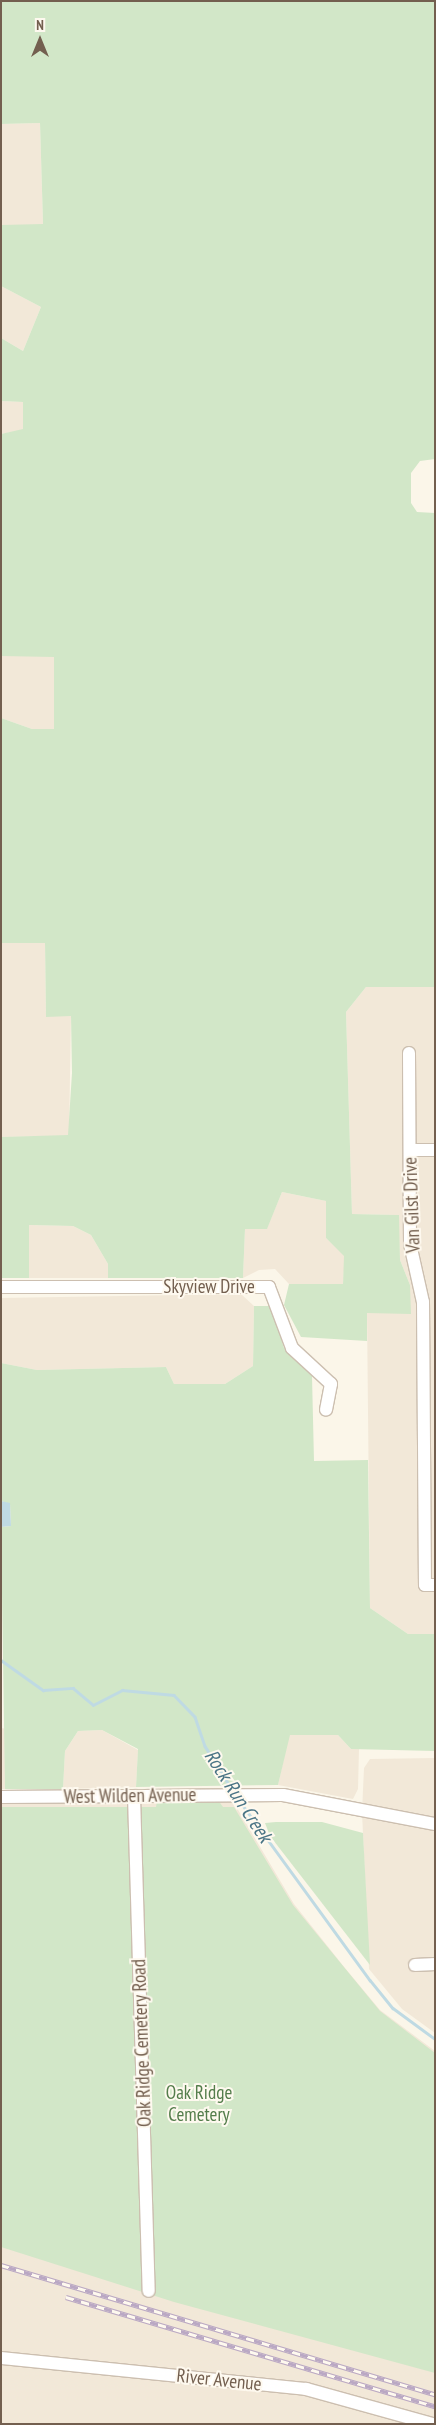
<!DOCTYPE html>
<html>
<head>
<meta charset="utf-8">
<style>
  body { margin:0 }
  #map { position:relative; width:436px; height:2425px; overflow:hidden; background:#fbf6e9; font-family:"PT Sans Narrow",sans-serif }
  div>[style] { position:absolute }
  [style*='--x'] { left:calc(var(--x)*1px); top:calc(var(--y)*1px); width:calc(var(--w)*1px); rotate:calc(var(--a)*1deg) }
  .residential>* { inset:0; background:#f2e8d8 }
  .green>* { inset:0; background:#d2e7c8 }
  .water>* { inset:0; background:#bfdae3 }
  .stream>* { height:2.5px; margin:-1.25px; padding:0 1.25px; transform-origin:1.25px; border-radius:1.25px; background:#bfdae3 }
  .roads { filter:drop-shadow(1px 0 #ccbfb0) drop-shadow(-1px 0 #ccbfb0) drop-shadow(0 1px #ccbfb0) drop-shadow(0 -1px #ccbfb0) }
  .minor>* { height:12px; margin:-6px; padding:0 6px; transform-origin:6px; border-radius:6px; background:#fff }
  .rail>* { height:4.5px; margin-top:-2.25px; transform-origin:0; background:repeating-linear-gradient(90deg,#fef9ef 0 8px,#baa8c4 0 16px); box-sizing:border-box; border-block:1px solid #baa8c4 }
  span { translate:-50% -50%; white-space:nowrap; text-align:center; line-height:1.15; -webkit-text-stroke:4px #fef9ef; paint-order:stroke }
  .street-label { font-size:19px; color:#735f4f }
  .park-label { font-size:19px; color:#547d4b }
  .water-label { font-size:20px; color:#4a7485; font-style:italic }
  .frame { position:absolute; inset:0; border:2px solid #735f4f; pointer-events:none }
  .north { position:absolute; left:15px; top:15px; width:50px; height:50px; -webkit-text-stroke:4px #fef9ef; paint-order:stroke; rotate:0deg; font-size:14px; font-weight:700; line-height:20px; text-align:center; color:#735f4f }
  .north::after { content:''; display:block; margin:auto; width:18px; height:22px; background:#735f4f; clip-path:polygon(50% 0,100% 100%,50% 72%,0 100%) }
</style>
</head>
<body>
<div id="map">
  <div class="residential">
    <i style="clip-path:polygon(40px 123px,43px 225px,1px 225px,1px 124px)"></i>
    <i style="clip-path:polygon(1px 286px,41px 307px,23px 351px,1px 338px)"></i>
    <i style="clip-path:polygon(1px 401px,23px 402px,23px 430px,1px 434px)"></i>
    <i style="clip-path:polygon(1px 656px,54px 656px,54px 729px,32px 729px,1px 718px)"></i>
    <i style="clip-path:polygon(1px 943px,45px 943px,46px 1016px,71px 1016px,69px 1136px,1px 1137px)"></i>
    <i style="clip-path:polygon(366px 987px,435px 987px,435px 1634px,408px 1634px,370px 1608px,367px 1313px,410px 1285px,400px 1260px,398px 1215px,352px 1214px,346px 1012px)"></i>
    <i style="clip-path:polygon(282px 1192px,326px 1201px,326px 1238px,345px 1256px,343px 1284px,289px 1284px,275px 1269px,259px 1270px,243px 1278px,245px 1229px,267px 1228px)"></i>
    <i style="clip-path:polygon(28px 1225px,73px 1226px,91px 1235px,108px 1264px,108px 1278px,29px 1278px)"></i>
    <i style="clip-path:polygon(241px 1294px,254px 1306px,253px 1366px,225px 1384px,174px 1384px,166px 1367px,37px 1370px,1px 1363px,1px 1298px)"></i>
    <i style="clip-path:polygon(1px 1728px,7px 1729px,5px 1789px,1px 1789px)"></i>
    <i style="clip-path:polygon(102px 1730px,138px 1750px,136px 1787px,63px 1789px,65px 1751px,78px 1731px)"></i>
    <i style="clip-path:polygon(289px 1735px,338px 1735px,351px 1749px,359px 1749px,358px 1789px,353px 1799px,278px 1785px)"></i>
    <i style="clip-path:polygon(435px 1758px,435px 2033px,402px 2009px,369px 1969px,362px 1812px,364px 1768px,370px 1759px)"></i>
    <i style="clip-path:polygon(231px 1798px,294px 1904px,345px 1968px,380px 2010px,435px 2051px,435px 2424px,1px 2424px,1px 1801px)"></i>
  </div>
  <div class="green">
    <i style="clip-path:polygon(1px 1px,435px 1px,435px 459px,420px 461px,411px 473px,411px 503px,417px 512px,435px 513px,435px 987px,366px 987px,346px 1012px,352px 1214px,399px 1215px,400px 1260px,410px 1285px,411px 1314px,367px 1313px,367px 1341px,301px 1337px,284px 1305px,289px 1284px,343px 1284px,344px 1256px,326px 1238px,326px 1201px,282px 1192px,267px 1229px,245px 1229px,243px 1278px,108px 1278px,108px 1264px,91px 1235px,73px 1226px,29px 1225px,29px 1278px,1px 1278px,1px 1137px,68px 1135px,72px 1073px,71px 1016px,46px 1017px,45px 943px,1px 943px,1px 718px,32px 729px,54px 729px,54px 657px,1px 656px,1px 434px,23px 429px,23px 402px,1px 401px,1px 338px,23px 351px,41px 307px,1px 286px,1px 225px,43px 224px,40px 123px,1px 124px)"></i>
    <i style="clip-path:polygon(254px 1306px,271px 1306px,284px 1348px,312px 1376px,314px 1461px,368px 1460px,370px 1608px,408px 1634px,435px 1634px,435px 1751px,351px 1749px,338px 1735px,290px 1735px,278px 1785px,136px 1787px,138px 1749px,102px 1730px,78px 1731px,65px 1751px,63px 1789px,5px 1789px,1px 1527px,11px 1526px,10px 1504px,1px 1501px,1px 1363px,37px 1370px,166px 1367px,174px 1384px,225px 1384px,253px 1366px)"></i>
    <i style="clip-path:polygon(218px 1800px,223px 1807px,234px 1807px,293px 1905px,380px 2011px,435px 2053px,435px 2373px,174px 2302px,1px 2247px,1px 1807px,156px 1807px,157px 1801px)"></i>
    <i style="clip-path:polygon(276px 1822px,322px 1822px,363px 1833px,370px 1965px,270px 1836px,265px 1823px)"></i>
  </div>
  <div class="water">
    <i style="clip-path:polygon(1px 1501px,10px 1503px,11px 1526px,1px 1527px)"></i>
  </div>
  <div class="stream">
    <i style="--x:1;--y:1660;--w:52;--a:35.5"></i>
    <i style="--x:43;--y:1690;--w:30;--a:-4"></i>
    <i style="--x:73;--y:1688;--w:26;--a:40"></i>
    <i style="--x:93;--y:1705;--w:33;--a:-27"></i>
    <i style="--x:122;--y:1690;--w:52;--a:5.5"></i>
    <i style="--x:174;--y:1695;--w:30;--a:46"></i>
    <i style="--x:195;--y:1717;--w:31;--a:71"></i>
    <i style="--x:205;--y:1746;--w:53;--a:58.1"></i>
    <i style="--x:239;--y:1800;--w:223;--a:54"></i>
    <i style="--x:370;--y:1980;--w:36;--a:51"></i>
    <i style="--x:393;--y:2008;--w:52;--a:36.4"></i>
  </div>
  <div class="roads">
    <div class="minor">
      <i style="--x:409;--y:1053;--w:191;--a:89.7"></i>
      <i style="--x:410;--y:1244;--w:59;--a:77.4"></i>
      <i style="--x:423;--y:1302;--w:283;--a:89.6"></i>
      <i style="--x:425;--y:1585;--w:10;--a:0"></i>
      <i style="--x:410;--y:1150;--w:25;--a:0"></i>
      <i style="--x:1;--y:1287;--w:268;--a:0"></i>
      <i style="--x:269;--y:1287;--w:65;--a:69.3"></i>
      <i style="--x:292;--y:1348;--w:53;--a:42.7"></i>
      <i style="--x:331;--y:1384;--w:26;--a:101"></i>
      <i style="--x:134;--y:1796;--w:495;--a:88.3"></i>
      <i style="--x:1;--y:1797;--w:282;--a:-0.4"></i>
      <i style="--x:283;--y:1795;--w:155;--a:10.8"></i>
      <i style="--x:415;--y:1965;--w:20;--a:-3"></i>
      <i style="--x:1;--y:2358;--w:307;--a:5.8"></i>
      <i style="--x:306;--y:2389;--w:131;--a:15.5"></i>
    </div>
  </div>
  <div class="rail">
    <i style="--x:1;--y:2265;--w:453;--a:16.6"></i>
    <i style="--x:66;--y:2297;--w:385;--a:16.5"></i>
  </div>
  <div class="street-label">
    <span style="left:412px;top:1205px;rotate:-92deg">Van Gilst Drive</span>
    <span style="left:209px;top:1287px">Skyview Drive</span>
    <span style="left:130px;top:1796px;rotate:-1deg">West Wilden Avenue</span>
    <span style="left:142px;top:2043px;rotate:-92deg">Oak Ridge Cemetery Road</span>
    <span style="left:219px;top:2380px;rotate:6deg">River Avenue</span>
  </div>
  <div class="park-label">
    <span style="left:199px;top:2104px">Oak Ridge<br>Cemetery</span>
  </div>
  <div class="water-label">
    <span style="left:238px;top:1796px;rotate:57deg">Rock Run Creek</span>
  </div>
  <div class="frame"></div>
  <div class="north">N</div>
</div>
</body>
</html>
